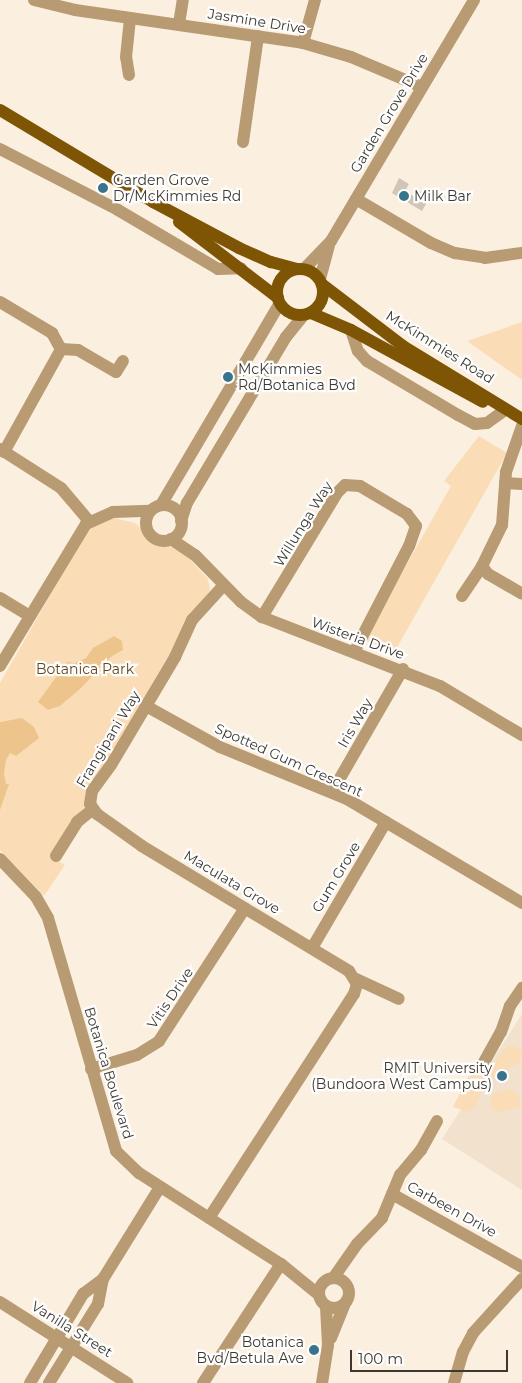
<!DOCTYPE html>
<html>
<head>
<meta charset="utf-8">
<style>
  body { margin:0 }
  #map { position:relative; width:522px; height:1383px; overflow:hidden; background:#fbefe0; font-family:Montserrat,sans-serif }
  div>[style] { position:absolute }
  [style*='--x'] { left:calc(var(--x)*1px); top:calc(var(--y)*1px); width:calc(var(--w)*1px); rotate:calc(var(--a)*1deg) }
  .built>* { inset:0; background:#f2e1cc }
  .green>* { inset:0; background:#faddb6 }
  .water>* { inset:0; background:#edc58c }
  .building>* { inset:0; background:#d0c5b6 }
  .minor>* { height:12px; margin:-6px; padding:0 6px; transform-origin:6px; border-radius:6px; background:#b89b72 }
  .minor>.ring { margin:-6px; padding:0; box-sizing:content-box; background:none; border:12px solid #b89b72; border-radius:50% }
  .major>* { height:12px; margin:-6px; padding:0 6px; transform-origin:6px; border-radius:6px; background:#7e5505 }
  .major>.ring { margin:-6px; padding:0; box-sizing:content-box; background:none; border:12px solid #7e5505; border-radius:50% }
  .dots>* { width:14px; height:14px; translate:-50% -50%; box-sizing:border-box; border:2px solid #fefefe; border-radius:50% }
  span { translate:-50% -50%; white-space:nowrap; text-align:center; line-height:1.15; -webkit-text-stroke:4.5px #fefefe; paint-order:stroke }
  .street-label { font-size:14px; color:#3d3932 }
  .poi-label { font-size:14px; color:#3d3932 }
  .left { translate:0 -50%; text-align:left }
  .right { translate:-100% -50%; text-align:right }
  .park-label { font-size:14px; color:#63481d }
  .scale { position:absolute; left:350px; top:1350px; width:158px; height:22px; box-sizing:border-box; border:2px solid #3d3932; border-top:0; padding-left:6px; font-size:15px; line-height:18px; white-space:nowrap; color:#3d3932; -webkit-text-stroke:4px #fefefe; paint-order:stroke }
</style>
</head>
<body>
<div id="map">
  <div class="built">
    <i style="clip-path:polygon(522px 1014px,522px 1190px,442px 1139px)"></i>
  </div>
  <div class="green">
    <i style="clip-path:polygon(522px 322px,522px 380px,467px 341px)"></i>
    <i style="clip-path:polygon(479px 436px,507px 453px,395px 651px,364px 640px,451px 486px,444px 481px)"></i>
    <i style="clip-path:polygon(114px 518px,135px 523px,153px 540px,182px 551px,208px 579px,210px 590px,158px 673px,115px 749px,87px 789px,85px 807px,72px 819px,50px 856px,65px 865px,44px 896px,0 850px,0 683px,80px 543px,91px 528px)"></i>
    <i style="clip-path:polygon(512px 1045px,522px 1050px,520px 1062px,492px 1078px,481px 1093px,476px 1105px,468px 1112px,453px 1107px,468px 1077px,475px 1074px,484px 1076px,505px 1048px)"></i>
    <i style="clip-path:polygon(511px 1089px,519px 1095px,520px 1107px,498px 1112px,492px 1109px,490px 1100px,494px 1093px)"></i>
  </div>
  <div class="water">
    <i style="clip-path:polygon(114px 636px,122px 641px,123px 650px,112px 656px,80px 689px,60px 706px,48px 710px,38px 702px,67px 662px,75px 663px,86px 658px,93px 648px)"></i>
    <i style="clip-path:polygon(22px 718px,34px 727px,39px 738px,16px 756px,10px 753px,6px 760px,4px 774px,6px 784px,9px 784px,0 810px,0 722px)"></i>
  </div>
  <div class="building">
    <i style="clip-path:polygon(399px 178px,409px 184px,405px 191px,415px 197px,418px 190px,430px 197px,422px 211px,392px 193px)"></i>
  </div>
  <div class="minor">
    <i style="--x:34;--y:0;--w:42;--a:13.7"></i>
    <i style="--x:75;--y:10;--w:230;--a:8.2"></i>
    <i style="--x:303;--y:43;--w:50;--a:16.3"></i>
    <i style="--x:351;--y:57;--w:77;--a:22.9"></i>
    <i style="--x:179;--y:24;--w:24;--a:-81"></i>
    <i style="--x:303;--y:43;--w:45;--a:-74.4"></i>
    <i style="--x:129;--y:75;--w:18;--a:-99"></i>
    <i style="--x:126;--y:57;--w:39;--a:-84"></i>
    <i style="--x:243;--y:142;--w:107;--a:-81.9"></i>
    <i style="--x:0;--y:149;--w:133;--a:27.3"></i>
    <i style="--x:118;--y:210;--w:116;--a:30.5"></i>
    <i style="--x:218;--y:269;--w:23;--a:-2"></i>
    <i style="--x:356;--y:199;--w:87;--a:30.4"></i>
    <i style="--x:431;--y:243;--w:26;--a:23"></i>
    <i style="--x:455;--y:253;--w:30;--a:9"></i>
    <i style="--x:485;--y:258;--w:37;--a:-8"></i>
    <i style="--x:304;--y:269;--w:39;--a:-46"></i>
    <i style="--x:331;--y:241;--w:280;--a:-59.3"></i>
    <i style="--x:320;--y:279;--w:34;--a:-75"></i>
    <i style="--x:0;--y:302;--w:61;--a:30.8"></i>
    <i style="--x:52;--y:333;--w:18;--a:61"></i>
    <i style="--x:61;--y:349;--w:17;--a:3"></i>
    <i style="--x:78;--y:350;--w:44;--a:30.1"></i>
    <i style="--x:116;--y:372;--w:13;--a:-58"></i>
    <i style="--x:351;--y:330;--w:22;--a:72"></i>
    <i style="--x:358;--y:351;--w:13;--a:48"></i>
    <i style="--x:367;--y:361;--w:106;--a:30.7"></i>
    <i style="--x:458;--y:415;--w:19;--a:28"></i>
    <i style="--x:475;--y:424;--w:12;--a:-5"></i>
    <i style="--x:487;--y:423;--w:19;--a:-36"></i>
    <i style="--x:522;--y:426;--w:49;--a:109.2"></i>
    <i style="--x:506;--y:472;--w:53;--a:94.3"></i>
    <i style="--x:502;--y:525;--w:46;--a:116"></i>
    <i style="--x:482;--y:566;--w:10;--a:53"></i>
    <i style="--x:488;--y:574;--w:39;--a:30"></i>
    <i style="--x:0;--y:449;--w:72;--a:32.6"></i>
    <i style="--x:61;--y:488;--w:43;--a:49.7"></i>
    <i style="--x:4;--y:452;--w:118;--a:-61"></i>
    <i style="--x:505;--y:483;--w:17;--a:3"></i>
    <i style="--x:161;--y:505;--w:234;--a:-59.5"></i>
    <i class="ring" style="left:146px;top:505px;width:24px;height:24px"></i>
    <i style="--x:181;--y:521;--w:19;--a:-72"></i>
    <i style="--x:187;--y:503;--w:193;--a:-59.2"></i>
    <i style="--x:286;--y:337;--w:28;--a:-51"></i>
    <i style="--x:171;--y:539;--w:29;--a:34"></i>
    <i style="--x:195;--y:555;--w:66;--a:45.6"></i>
    <i style="--x:241;--y:602;--w:26;--a:36"></i>
    <i style="--x:262;--y:617;--w:191;--a:21.2"></i>
    <i style="--x:440;--y:686;--w:96;--a:30.9"></i>
    <i style="--x:462;--y:596;--w:36;--a:-56"></i>
    <i style="--x:0;--y:598;--w:35;--a:31"></i>
    <i style="--x:262;--y:617;--w:145;--a:-58.8"></i>
    <i style="--x:337;--y:493;--w:11;--a:-45"></i>
    <i style="--x:345;--y:485;--w:15;--a:4"></i>
    <i style="--x:360;--y:486;--w:55;--a:30.8"></i>
    <i style="--x:407;--y:514;--w:15;--a:53"></i>
    <i style="--x:416;--y:526;--w:21;--a:109"></i>
    <i style="--x:409;--y:546;--w:119;--a:117.4"></i>
    <i style="--x:0;--y:666;--w:166;--a:-58.8"></i>
    <i style="--x:86;--y:524;--w:30;--a:-24"></i>
    <i style="--x:113;--y:512;--w:37;--a:-2"></i>
    <i style="--x:146;--y:706;--w:85;--a:29"></i>
    <i style="--x:220;--y:747;--w:137;--a:22.3"></i>
    <i style="--x:347;--y:799;--w:204;--a:30.7"></i>
    <i style="--x:332;--y:792;--w:142;--a:-60"></i>
    <i style="--x:56;--y:856;--w:40;--a:-58"></i>
    <i style="--x:77;--y:822;--w:19;--a:-39"></i>
    <i style="--x:0;--y:859;--w:52;--a:46.5"></i>
    <i style="--x:36;--y:897;--w:24;--a:60"></i>
    <i style="--x:48;--y:918;--w:243;--a:73.7"></i>
    <i style="--x:116;--y:1151;--w:32;--a:44"></i>
    <i style="--x:139;--y:1173;--w:169;--a:32.7"></i>
    <i style="--x:281;--y:1264;--w:49;--a:39.2"></i>
    <i style="--x:312;--y:948;--w:146;--a:-59.6"></i>
    <i style="--x:356;--y:979;--w:47;--a:24.9"></i>
    <i style="--x:483;--y:1064;--w:37;--a:-61"></i>
    <i style="--x:501;--y:1032;--w:28;--a:-71"></i>
    <i style="--x:510;--y:1006;--w:22;--a:-56"></i>
    <i style="--x:91;--y:1069;--w:48;--a:-16.9"></i>
    <i style="--x:137;--y:1055;--w:26;--a:-32"></i>
    <i style="--x:159;--y:1041;--w:158;--a:-57.1"></i>
    <i style="--x:392;--y:1194;--w:149;--a:29.3"></i>
    <i style="--x:209;--y:1218;--w:267;--a:-57.1"></i>
    <i style="--x:354;--y:994;--w:10;--a:-73"></i>
    <i style="--x:357;--y:984;--w:15;--a:-122"></i>
    <i style="--x:349;--y:971;--w:242;--a:-148.9"></i>
    <i style="--x:142;--y:846;--w:55;--a:-144.6"></i>
    <i style="--x:97;--y:814;--w:12;--a:-125"></i>
    <i style="--x:90;--y:804;--w:13;--a:-81"></i>
    <i style="--x:92;--y:791;--w:32;--a:-54"></i>
    <i style="--x:111;--y:765;--w:126;--a:-59.3"></i>
    <i style="--x:175;--y:657;--w:41;--a:-65.3"></i>
    <i style="--x:192;--y:620;--w:46;--a:-47.6"></i>
    <i style="--x:334;--y:1277;--w:40;--a:-55.1"></i>
    <i style="--x:357;--y:1244;--w:36;--a:-46"></i>
    <i style="--x:382;--y:1218;--w:47;--a:-67.3"></i>
    <i style="--x:400;--y:1175;--w:33;--a:-50"></i>
    <i style="--x:421;--y:1150;--w:33;--a:-61"></i>
    <i class="ring" style="left:319px;top:1278px;width:18px;height:18px"></i>
    <i style="--x:0;--y:1302;--w:151;--a:32.5"></i>
    <i style="--x:331;--y:1338;--w:35;--a:-68"></i>
    <i style="--x:30;--y:1383;--w:104;--a:-59.2"></i>
    <i style="--x:83;--y:1294;--w:25;--a:-37"></i>
    <i style="--x:49;--y:1383;--w:93;--a:-58.2"></i>
    <i style="--x:98;--y:1304;--w:25;--a:-79"></i>
    <i style="--x:103;--y:1279;--w:108;--a:-58.2"></i>
    <i style="--x:203;--y:1383;--w:142;--a:-56.8"></i>
    <i style="--x:322;--y:1383;--w:38;--a:-81"></i>
    <i style="--x:328;--y:1345;--w:39;--a:-93"></i>
    <i style="--x:454;--y:1383;--w:32;--a:-74"></i>
    <i style="--x:463;--y:1352;--w:21;--a:-62"></i>
    <i style="--x:473;--y:1333;--w:73;--a:-47.8"></i>
  </div>
  <div class="major">
    <i style="--x:0;--y:110;--w:179;--a:31"></i>
    <i style="--x:153;--y:202;--w:98;--a:28.1"></i>
    <i style="--x:239;--y:248;--w:35;--a:24"></i>
    <i style="--x:271;--y:262;--w:27;--a:15"></i>
    <i style="--x:179;--y:222;--w:125;--a:37.5"></i>
    <i class="ring" style="left:277px;top:269px;width:34px;height:34px"></i>
    <i style="--x:323;--y:285;--w:101;--a:37.3"></i>
    <i style="--x:403;--y:346;--w:140;--a:31.5"></i>
    <i style="--x:311;--y:313;--w:43;--a:23"></i>
    <i style="--x:351;--y:330;--w:150;--a:28.6"></i>
  </div>
  <div class="dots">
    <i style="left:103px;top:188px;background:#38748b"></i>
    <i style="left:404px;top:196px;background:#38748b"></i>
    <i style="left:228px;top:377px;background:#38748b"></i>
    <i style="left:502px;top:1076px;background:#38748b"></i>
    <i style="left:314px;top:1350px;background:#38748b"></i>
  </div>
  <div class="street-label">
    <span style="left:257px;top:21px;rotate:9deg">Jasmine Drive</span>
    <span style="left:389px;top:113px;rotate:-59deg">Garden Grove Drive</span>
    <span style="left:440px;top:347px;rotate:32deg">McKimmies Road</span>
    <span style="left:303px;top:524px;rotate:-58deg">Willunga Way</span>
    <span style="left:358px;top:638px;rotate:20deg">Wisteria Drive</span>
    <span style="left:355px;top:723px;rotate:-60deg">Iris Way</span>
    <span style="left:108px;top:739px;rotate:-59deg">Frangipani Way</span>
    <span style="left:289px;top:760px;rotate:24deg">Spotted Gum Crescent</span>
    <span style="left:336px;top:877px;rotate:-59deg">Gum Grove</span>
    <span style="left:232px;top:882px;rotate:31deg">Maculata Grove</span>
    <span style="left:170px;top:998px;rotate:-56deg">Vitis Drive</span>
    <span style="left:109px;top:1073px;rotate:73deg">Botanica Boulevard</span>
    <span style="left:452px;top:1209px;rotate:29deg">Carbeen Drive</span>
    <span style="left:72px;top:1329px;rotate:32deg">Vanilla Street</span>
  </div>
  <div class="poi-label">
    <span class="left" style="left:113px;top:188px">Garden Grove<br>Dr/McKimmies Rd</span>
    <span class="left" style="left:414px;top:196px">Milk Bar</span>
    <span class="left" style="left:238px;top:377px">McKimmies<br>Rd/Botanica Bvd</span>
    <span class="right" style="left:492px;top:1076px">RMIT University<br>(Bundoora West Campus)</span>
    <span class="right" style="left:304px;top:1350px">Botanica<br>Bvd/Betula Ave</span>
  </div>
  <div class="park-label">
    <span style="left:85px;top:669px">Botanica Park</span>
  </div>
  <div class="scale">100 m</div>
</div>
</body>
</html>
